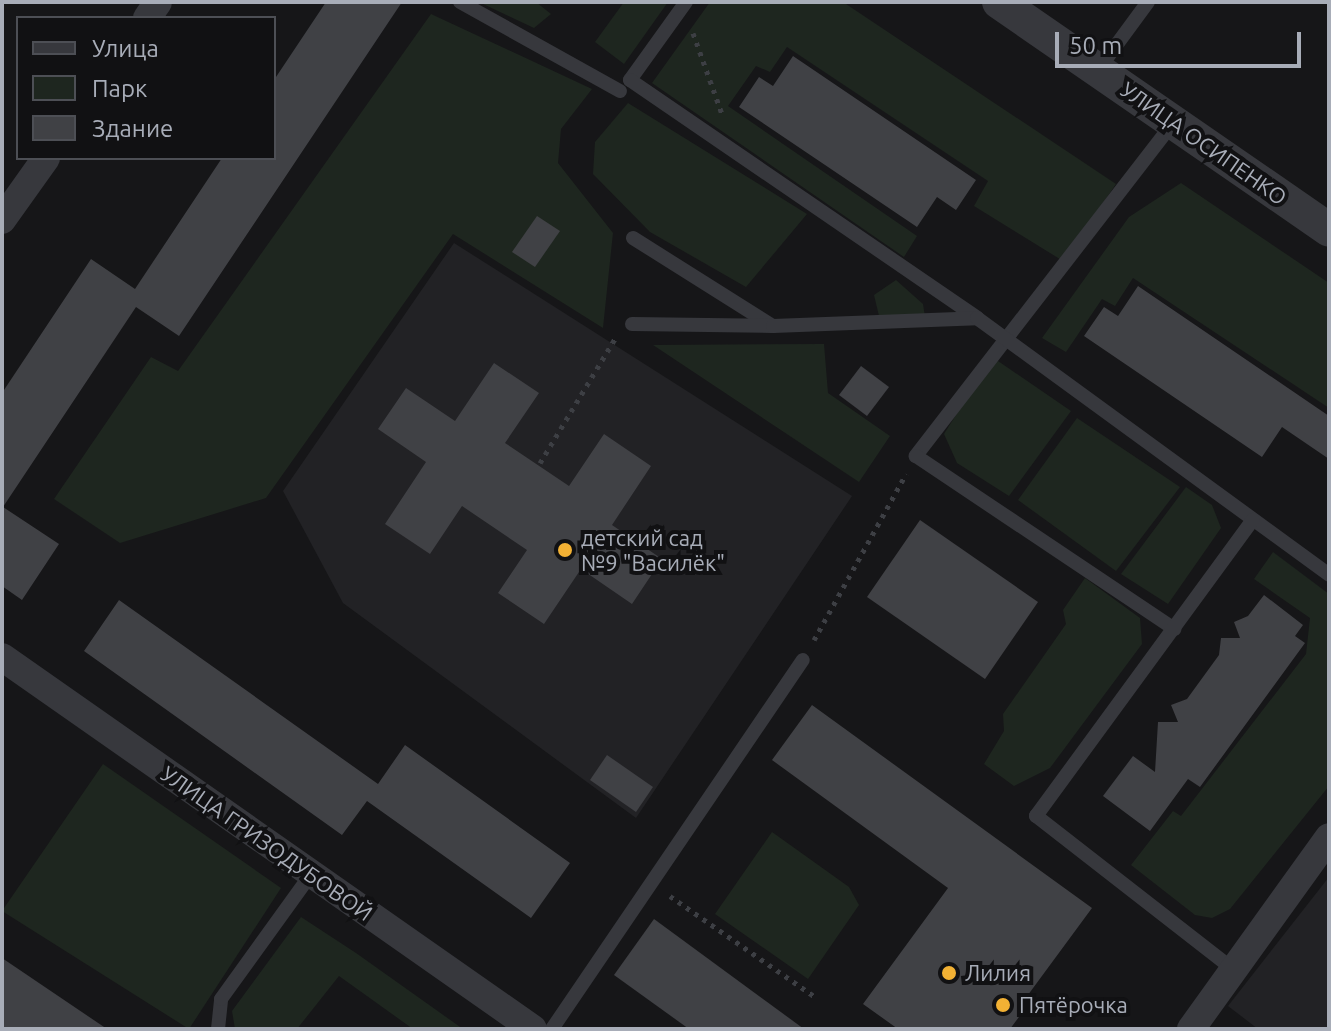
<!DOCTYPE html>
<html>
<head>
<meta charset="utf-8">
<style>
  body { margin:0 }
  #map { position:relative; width:1331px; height:1031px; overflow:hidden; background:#161618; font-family:Ubuntu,sans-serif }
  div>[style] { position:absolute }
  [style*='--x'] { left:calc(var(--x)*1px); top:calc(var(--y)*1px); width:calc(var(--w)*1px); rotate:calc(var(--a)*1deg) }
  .built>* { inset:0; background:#222225 }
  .green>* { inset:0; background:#1e261f }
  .building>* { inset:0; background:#404145 }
  .path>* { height:5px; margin-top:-2.5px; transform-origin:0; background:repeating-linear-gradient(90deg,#3d3f44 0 4px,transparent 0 10px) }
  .service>* { height:14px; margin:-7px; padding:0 7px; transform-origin:7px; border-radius:7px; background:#37383d }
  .minor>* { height:28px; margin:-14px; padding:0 14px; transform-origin:14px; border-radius:14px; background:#37383d }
  .tertiary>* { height:34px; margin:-17px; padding:0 17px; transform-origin:17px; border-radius:17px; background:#37383d }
  .dots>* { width:22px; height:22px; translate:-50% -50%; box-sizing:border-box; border:4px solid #111113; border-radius:50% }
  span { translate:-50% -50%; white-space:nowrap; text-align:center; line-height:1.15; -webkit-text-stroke:8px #111113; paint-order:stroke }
  .street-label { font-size:22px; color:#a8adb8 }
  .poi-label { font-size:22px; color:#a8adb8 }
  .left { translate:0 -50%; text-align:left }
  .frame { position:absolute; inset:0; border:4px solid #a8adb8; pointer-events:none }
  .legend { position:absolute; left:16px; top:16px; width:260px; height:144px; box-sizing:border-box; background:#111113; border:2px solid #4d4f55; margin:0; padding:10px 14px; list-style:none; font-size:24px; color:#a8adb8 }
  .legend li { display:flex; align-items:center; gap:16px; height:40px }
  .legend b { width:40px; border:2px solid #4d4f55 }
  .scale { position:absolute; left:1055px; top:32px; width:246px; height:36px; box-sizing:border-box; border:4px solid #a8adb8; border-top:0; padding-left:10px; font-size:24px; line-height:28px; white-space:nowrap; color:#a8adb8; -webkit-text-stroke:6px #111113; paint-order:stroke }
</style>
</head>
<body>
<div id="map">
  <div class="built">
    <i style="clip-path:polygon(454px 243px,852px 496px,636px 818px,343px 603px,283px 491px)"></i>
    <i style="clip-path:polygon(1329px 877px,1329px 1029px,1258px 1029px,1228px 1006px)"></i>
  </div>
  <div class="green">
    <i style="clip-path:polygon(479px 2px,536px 2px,551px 14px,534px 28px)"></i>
    <i style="clip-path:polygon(624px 2px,668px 2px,624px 64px,595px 42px)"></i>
    <i style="clip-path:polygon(710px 2px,843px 2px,1116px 184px,1063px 261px,974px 206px,988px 181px,787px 47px,770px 72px,756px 66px,728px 106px,917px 236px,904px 257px,652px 83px)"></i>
    <i style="clip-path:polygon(431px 14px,592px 89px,561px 129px,558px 163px,613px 233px,603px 328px,453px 234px,266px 498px,120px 543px,54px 499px,151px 357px,178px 371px)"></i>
    <i style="clip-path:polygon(628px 103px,807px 214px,746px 287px,650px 232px,593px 174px,595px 142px)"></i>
    <i style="clip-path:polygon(1181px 183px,1329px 283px,1329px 408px,1133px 278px,1115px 306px,1102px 299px,1066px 352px,1042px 338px,1129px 217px)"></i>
    <i style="clip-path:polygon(896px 280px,923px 304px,925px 317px,879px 316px,874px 295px)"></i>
    <i style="clip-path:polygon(824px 344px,828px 393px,890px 436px,859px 482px,653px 345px)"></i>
    <i style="clip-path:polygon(998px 361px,1071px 411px,1009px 496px,957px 463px,944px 434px,987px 365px)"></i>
    <i style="clip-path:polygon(1077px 418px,1180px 487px,1116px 571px,1018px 500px)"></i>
    <i style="clip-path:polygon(1186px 487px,1212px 505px,1221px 528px,1168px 604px,1121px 574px)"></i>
    <i style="clip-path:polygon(1273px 552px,1329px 594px,1329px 786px,1230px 909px,1212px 918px,1195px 915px,1131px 865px,1173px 811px,1181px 816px,1306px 654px,1310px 618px,1254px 579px)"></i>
    <i style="clip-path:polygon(1085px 578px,1140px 618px,1142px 644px,1050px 768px,1014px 786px,984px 764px,1004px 731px,1003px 714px,1066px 624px,1063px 610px)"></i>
    <i style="clip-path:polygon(103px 764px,281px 888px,189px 1029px,2px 911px)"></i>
    <i style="clip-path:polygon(772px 832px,849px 887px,859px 905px,808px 979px,715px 914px)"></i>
    <i style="clip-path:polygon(301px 917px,356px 953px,463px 1029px,413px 1029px,339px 976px,297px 1029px,235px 1029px,232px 1011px)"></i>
  </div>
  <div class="building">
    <i style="clip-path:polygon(326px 2px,402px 2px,179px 336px,136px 307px,3px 507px,59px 544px,22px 600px,2px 586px,2px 393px,91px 259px,135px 289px,222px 158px,274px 158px,274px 80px)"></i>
    <i style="clip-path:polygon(793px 56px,976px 180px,956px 210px,937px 197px,917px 227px,739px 107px,759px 77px,773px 86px)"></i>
    <i style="clip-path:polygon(537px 216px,560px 231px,535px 267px,512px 252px)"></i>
    <i style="clip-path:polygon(1138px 286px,1329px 416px,1329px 459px,1282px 427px,1262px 457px,1084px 336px,1104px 307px,1118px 316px)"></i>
    <i style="clip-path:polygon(494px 363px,539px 393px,505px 443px,569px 486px,604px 434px,651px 466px,612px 525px,662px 559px,632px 604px,581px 569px,544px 624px,498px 593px,527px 550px,462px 506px,430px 554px,385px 524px,426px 462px,378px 429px,406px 388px,455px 421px)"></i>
    <i style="clip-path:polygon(861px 366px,889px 387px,867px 416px,839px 395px)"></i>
    <i style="clip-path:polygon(920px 520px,1038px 602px,985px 679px,867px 597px)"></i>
    <i style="clip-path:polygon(1264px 595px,1303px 625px,1295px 636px,1305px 643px,1200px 787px,1188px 779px,1150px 831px,1103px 796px,1133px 756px,1155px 772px,1158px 722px,1178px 722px,1171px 705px,1187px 699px,1219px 655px,1221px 638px,1240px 638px,1234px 622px,1248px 616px)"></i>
    <i style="clip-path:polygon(119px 600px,378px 784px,405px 745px,570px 863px,531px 918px,367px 801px,342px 835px,84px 651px)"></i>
    <i style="clip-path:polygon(812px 705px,1092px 908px,1025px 999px,1030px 1002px,1010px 1029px,898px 1029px,863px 1004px,948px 888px,772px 760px)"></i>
    <i style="clip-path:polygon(607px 755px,653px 787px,636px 812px,590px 780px)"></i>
    <i style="clip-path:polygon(654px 919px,804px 1029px,689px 1029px,614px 975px)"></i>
    <i style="clip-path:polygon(2px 958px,107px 1029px,2px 1029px)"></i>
  </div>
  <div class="path">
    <i style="--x:693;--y:33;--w:86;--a:70.3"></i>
    <i style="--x:540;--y:463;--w:147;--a:-58.9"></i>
    <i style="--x:814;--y:640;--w:190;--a:-61"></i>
    <i style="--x:670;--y:896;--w:175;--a:34.8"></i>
  </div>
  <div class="service">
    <i style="--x:460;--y:2;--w:183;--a:29.1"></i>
    <i style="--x:686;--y:2;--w:96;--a:125.7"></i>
    <i style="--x:630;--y:80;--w:421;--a:34.4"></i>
    <i style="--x:1098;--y:70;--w:84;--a:-53.7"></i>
    <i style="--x:1173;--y:123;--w:421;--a:127.7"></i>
    <i style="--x:916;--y:456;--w:311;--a:33.8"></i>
    <i style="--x:633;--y:238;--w:163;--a:32.2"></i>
    <i style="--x:632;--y:324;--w:141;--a:0.8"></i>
    <i style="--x:773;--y:326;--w:204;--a:-2.2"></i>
    <i style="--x:977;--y:318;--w:436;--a:36.1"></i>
    <i style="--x:1234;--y:970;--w:251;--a:-142.1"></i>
    <i style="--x:1036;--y:816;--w:367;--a:-53.8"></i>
    <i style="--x:218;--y:1029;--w:30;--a:-84"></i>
    <i style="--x:221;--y:999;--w:154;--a:-54.2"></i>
    <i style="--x:552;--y:1029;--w:446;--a:-55.8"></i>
  </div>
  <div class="minor">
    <i style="--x:147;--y:18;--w:19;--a:-55"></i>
    <i style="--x:2;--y:220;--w:76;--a:-54.6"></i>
    <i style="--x:2;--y:657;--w:648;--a:35.01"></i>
    <i style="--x:1191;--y:1029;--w:236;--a:-54.3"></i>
  </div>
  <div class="tertiary">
    <i style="--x:999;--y:2;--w:401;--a:34.6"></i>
  </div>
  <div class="dots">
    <i style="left:565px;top:550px;background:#f2b134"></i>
    <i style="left:949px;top:973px;background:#f2b134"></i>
    <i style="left:1003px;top:1005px;background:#f2b134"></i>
  </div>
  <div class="street-label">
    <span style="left:1204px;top:143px;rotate:35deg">УЛИЦА ОСИПЕНКО</span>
    <span style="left:267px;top:843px;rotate:35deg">УЛИЦА ГРИЗОДУБОВОЙ</span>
  </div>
  <div class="poi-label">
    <span class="left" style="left:581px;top:550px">детский сад<br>№9 "Василёк"</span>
    <span class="left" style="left:965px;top:973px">Лилия</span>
    <span class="left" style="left:1019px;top:1005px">Пятёрочка</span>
  </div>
  <div class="frame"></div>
  <ul class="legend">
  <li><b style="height:10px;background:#37383d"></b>Улица</li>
  <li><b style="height:22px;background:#1e261f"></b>Парк</li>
  <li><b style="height:22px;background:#404145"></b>Здание</li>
  </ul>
  <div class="scale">50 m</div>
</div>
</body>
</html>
